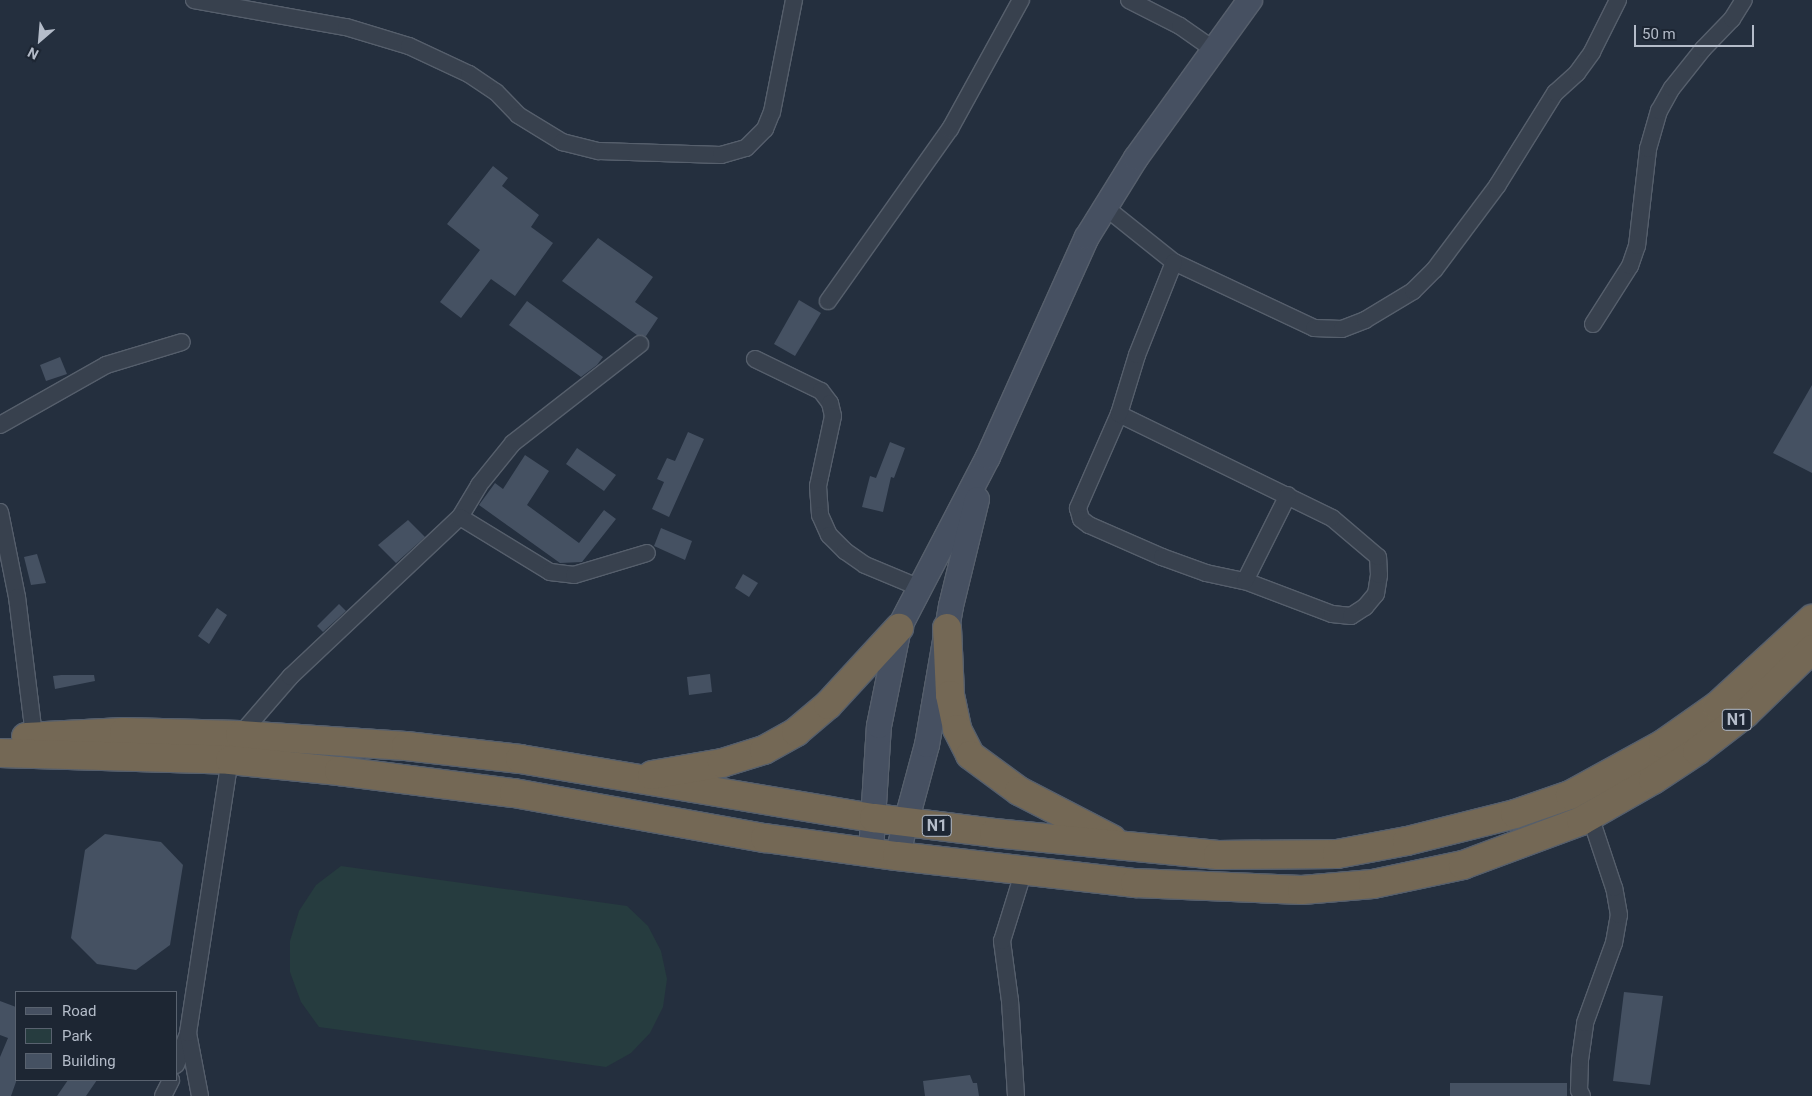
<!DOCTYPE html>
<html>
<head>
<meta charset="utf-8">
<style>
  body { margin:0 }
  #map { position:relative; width:1812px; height:1096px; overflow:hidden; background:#242f3e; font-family:Roboto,sans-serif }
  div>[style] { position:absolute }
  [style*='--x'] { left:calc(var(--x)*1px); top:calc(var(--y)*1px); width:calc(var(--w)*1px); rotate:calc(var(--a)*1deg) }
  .green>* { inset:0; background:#263c3f }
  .building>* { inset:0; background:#455162 }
  .roads { filter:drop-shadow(1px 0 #565f6c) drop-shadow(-1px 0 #565f6c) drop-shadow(0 1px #565f6c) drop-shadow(0 -1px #565f6c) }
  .street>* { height:16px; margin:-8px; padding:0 8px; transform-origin:8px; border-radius:8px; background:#38414e }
  .secondary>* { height:24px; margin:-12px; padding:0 12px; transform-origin:12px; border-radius:12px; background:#465061 }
  .highway>* { height:28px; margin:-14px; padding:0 14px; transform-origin:14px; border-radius:14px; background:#746855 }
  span { translate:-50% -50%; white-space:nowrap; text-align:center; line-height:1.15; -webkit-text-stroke:4px #1d2633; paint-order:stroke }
  .shield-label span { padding:1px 4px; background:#1d2633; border:1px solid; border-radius:4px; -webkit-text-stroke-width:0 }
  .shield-label { font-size:16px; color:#b4bcc9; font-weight:700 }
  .legend { position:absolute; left:15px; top:991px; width:162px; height:90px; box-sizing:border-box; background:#1d2633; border:1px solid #59626f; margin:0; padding:6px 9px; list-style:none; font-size:15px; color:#b4bcc9 }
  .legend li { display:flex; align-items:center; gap:10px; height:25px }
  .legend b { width:25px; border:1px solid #59626f }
  .north { position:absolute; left:15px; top:15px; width:50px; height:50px; -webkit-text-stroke:4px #1d2633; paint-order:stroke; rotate:207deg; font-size:14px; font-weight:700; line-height:20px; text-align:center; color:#b4bcc9 }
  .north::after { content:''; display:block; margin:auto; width:18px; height:22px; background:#b4bcc9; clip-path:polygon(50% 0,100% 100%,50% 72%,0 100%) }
  .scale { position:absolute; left:1634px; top:25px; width:120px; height:22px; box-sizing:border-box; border:2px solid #b4bcc9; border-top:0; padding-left:6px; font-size:15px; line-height:18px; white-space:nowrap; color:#b4bcc9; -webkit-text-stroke:4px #1d2633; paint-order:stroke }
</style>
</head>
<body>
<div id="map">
  <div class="green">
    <i style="clip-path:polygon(341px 866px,627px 906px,648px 926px,661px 951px,667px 979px,663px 1007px,650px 1033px,631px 1053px,606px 1067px,319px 1027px,301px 1002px,290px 972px,290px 941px,299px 911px,316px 885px)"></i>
  </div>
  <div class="building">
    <i style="clip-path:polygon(493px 166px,508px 178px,502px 186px,539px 215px,531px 227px,553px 243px,515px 296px,491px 279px,461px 318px,440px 302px,480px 250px,447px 224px)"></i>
    <i style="clip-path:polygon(598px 238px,653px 277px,635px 302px,658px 318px,646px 336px,637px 335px,562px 281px)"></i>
    <i style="clip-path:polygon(799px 300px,821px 313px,795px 356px,774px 344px)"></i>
    <i style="clip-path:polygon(527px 301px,603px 357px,597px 365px,581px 377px,509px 325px)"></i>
    <i style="clip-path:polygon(60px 357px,67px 374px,46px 381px,40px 365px)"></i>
    <i style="clip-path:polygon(1812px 385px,1812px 473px,1773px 453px)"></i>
    <i style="clip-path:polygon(688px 432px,704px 439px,669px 517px,652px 509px,664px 482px,657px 479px,667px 458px,675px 461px)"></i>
    <i style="clip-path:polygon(890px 442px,905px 448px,894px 478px,891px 477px,883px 512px,862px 507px,870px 476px,876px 478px)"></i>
    <i style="clip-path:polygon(577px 448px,616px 475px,604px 491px,566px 464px)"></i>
    <i style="clip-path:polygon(525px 455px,549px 471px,527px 505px,579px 543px,604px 510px,616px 519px,582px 562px,560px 563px,479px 505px,495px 483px,503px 489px)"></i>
    <i style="clip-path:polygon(408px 520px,425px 537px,396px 563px,378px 545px)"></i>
    <i style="clip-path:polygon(661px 528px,692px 541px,685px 560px,654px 546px)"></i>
    <i style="clip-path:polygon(37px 554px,46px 583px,31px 585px,24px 557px)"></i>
    <i style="clip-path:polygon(743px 574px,758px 583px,749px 597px,735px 588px)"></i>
    <i style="clip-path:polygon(339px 604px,346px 611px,323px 632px,317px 626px)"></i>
    <i style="clip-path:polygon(217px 608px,227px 615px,209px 644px,198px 636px)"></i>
    <i style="clip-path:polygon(710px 674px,712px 692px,689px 695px,687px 677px)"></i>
    <i style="clip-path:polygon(61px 675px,94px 675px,95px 681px,55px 689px,53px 676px)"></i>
    <i style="clip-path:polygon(105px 834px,161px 842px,183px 865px,170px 945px,136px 970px,97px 964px,71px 938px,85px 850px)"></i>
    <i style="clip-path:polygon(1624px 992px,1663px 996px,1650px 1085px,1613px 1081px)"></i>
    <i style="clip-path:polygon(0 1001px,16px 1007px,16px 1082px,11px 1096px,0 1096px,0 1057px,8px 1038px,0 1035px)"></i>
    <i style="clip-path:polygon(970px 1075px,973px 1083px,977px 1083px,979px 1096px,925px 1096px,923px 1081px)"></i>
    <i style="clip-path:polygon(68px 1080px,97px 1080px,86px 1096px,57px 1096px)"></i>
    <i style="clip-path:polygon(1450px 1083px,1567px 1083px,1567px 1096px,1450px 1096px)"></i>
  </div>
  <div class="roads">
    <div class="street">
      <i style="--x:194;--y:0;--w:154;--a:10.1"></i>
      <i style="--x:346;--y:27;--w:66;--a:16.8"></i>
      <i style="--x:409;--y:46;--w:66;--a:25"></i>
      <i style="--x:469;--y:74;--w:32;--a:34"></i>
      <i style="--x:496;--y:92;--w:32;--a:46"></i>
      <i style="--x:518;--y:115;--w:52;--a:31.5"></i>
      <i style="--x:562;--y:142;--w:38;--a:14"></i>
      <i style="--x:599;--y:151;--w:122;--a:1.9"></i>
      <i style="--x:721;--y:155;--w:26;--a:-16"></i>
      <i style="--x:746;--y:148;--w:27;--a:-45"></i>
      <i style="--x:765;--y:129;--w:18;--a:-68"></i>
      <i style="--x:772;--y:112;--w:114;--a:-78.9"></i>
      <i style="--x:1129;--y:0;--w:57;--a:27"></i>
      <i style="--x:1180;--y:26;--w:39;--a:35"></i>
      <i style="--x:1105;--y:207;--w:88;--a:38.6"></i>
      <i style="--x:1174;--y:262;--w:155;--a:25.2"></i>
      <i style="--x:1314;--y:328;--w:28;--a:2"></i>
      <i style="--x:1342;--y:329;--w:25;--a:-21"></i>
      <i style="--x:1365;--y:320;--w:56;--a:-31.1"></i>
      <i style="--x:1413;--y:291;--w:31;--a:-45"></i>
      <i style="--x:1435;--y:269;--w:104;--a:-53.2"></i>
      <i style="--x:1497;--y:186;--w:110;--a:-58.1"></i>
      <i style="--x:1555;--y:93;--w:30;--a:-42"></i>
      <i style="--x:1577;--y:73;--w:26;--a:-54"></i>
      <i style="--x:1592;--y:52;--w:58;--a:-63.4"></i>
      <i style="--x:828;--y:301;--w:211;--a:-54.7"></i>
      <i style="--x:950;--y:129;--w:147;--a:-61.2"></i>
      <i style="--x:1593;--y:324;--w:69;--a:-57.5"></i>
      <i style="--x:1630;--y:266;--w:21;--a:-71"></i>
      <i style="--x:1637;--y:246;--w:98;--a:-83.5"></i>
      <i style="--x:1648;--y:149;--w:40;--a:-74"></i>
      <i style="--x:1659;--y:111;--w:26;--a:-61"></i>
      <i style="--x:1672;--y:88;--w:50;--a:-51.5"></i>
      <i style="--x:1703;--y:49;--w:42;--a:-46"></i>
      <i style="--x:1732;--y:19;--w:22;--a:-58"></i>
      <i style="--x:755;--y:359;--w:73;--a:25.9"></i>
      <i style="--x:821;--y:391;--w:15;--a:53"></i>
      <i style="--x:830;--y:403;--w:13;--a:77"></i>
      <i style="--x:833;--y:416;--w:72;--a:102.1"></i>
      <i style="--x:818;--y:486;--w:29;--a:86"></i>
      <i style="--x:820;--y:515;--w:22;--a:66"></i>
      <i style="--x:829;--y:535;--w:23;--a:45"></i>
      <i style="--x:845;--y:551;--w:24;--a:35"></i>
      <i style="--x:865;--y:565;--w:60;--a:22.7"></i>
      <i style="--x:1119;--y:414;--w:103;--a:113.6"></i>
      <i style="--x:1078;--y:508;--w:11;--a:75"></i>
      <i style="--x:1081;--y:519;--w:10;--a:37"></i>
      <i style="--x:1089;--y:525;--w:80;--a:23.7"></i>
      <i style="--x:1162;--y:557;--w:47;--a:20"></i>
      <i style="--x:1206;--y:573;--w:40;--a:12"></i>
      <i style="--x:1245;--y:581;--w:93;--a:20.8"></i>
      <i style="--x:1332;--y:614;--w:19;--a:6"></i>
      <i style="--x:1351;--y:616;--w:17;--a:-33"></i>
      <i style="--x:1365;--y:607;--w:17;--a:-50"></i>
      <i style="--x:1376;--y:594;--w:19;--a:-81"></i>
      <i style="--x:1379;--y:575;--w:18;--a:-93"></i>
      <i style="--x:1378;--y:557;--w:60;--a:-139.7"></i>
      <i style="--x:1332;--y:518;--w:237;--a:-154"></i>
      <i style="--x:1119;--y:414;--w:62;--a:-73"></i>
      <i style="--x:1137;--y:355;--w:100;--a:-68.3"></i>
      <i style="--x:0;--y:425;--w:122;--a:-29.5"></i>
      <i style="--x:106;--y:365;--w:79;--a:-16.8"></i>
      <i style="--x:0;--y:512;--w:87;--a:78.7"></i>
      <i style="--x:17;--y:597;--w:140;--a:83"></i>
      <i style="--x:460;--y:517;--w:37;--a:-59"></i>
      <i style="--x:479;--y:485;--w:54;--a:-51"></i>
      <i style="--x:513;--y:443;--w:161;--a:-37.9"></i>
      <i style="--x:1245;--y:581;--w:96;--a:-63.4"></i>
      <i style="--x:176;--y:1065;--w:34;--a:-69"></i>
      <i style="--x:163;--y:1096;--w:18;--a:-63"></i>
      <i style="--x:200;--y:1096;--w:64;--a:-100.8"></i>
      <i style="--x:188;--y:1033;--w:276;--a:-81.3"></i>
      <i style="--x:230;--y:760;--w:27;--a:-68"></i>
      <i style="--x:240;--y:735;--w:77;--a:-49.2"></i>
      <i style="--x:290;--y:677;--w:233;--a:-43.3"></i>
      <i style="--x:460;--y:517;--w:105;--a:31.4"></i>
      <i style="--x:550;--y:572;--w:24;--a:7"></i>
      <i style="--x:574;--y:575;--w:76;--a:-16.8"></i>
      <i style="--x:1016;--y:1096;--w:95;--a:-93.6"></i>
      <i style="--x:1010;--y:1001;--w:61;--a:-97.6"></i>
      <i style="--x:1002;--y:941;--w:74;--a:-72.8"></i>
      <i style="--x:1582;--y:1096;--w:7;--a:-117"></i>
      <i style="--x:1579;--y:1090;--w:30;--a:-88"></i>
      <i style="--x:1580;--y:1060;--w:37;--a:-82"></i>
      <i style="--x:1585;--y:1023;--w:85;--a:-70.1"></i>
      <i style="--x:1614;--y:943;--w:28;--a:-80"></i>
      <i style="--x:1619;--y:915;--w:27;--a:-100"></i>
      <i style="--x:1614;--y:888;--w:76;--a:-108.4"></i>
    </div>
    <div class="secondary">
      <i style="--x:871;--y:852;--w:126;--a:-86.4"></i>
      <i style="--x:879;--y:726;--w:100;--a:-78.5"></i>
      <i style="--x:899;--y:628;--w:193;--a:-62.5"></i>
      <i style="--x:988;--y:457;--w:241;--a:-65.8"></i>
      <i style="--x:1087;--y:237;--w:93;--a:-58.2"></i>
      <i style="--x:1136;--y:158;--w:195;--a:-54.2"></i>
      <i style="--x:897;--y:856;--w:115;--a:-74.9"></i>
      <i style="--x:927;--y:745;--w:141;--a:-80.2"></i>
      <i style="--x:951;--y:606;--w:110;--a:-76.3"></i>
    </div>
    <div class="highway">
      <i style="--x:947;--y:628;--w:67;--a:87.4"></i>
      <i style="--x:950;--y:695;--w:35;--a:78"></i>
      <i style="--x:957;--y:729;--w:29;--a:63"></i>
      <i style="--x:970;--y:755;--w:61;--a:36.3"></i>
      <i style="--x:1019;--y:791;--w:105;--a:27.3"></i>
      <i style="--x:26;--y:737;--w:98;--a:-2.9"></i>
      <i style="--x:124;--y:732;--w:116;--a:1.5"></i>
      <i style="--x:240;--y:735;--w:166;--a:3.8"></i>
      <i style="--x:406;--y:746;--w:115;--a:6.5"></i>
      <i style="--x:520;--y:759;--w:359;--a:9.5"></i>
      <i style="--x:874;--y:818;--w:121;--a:7.1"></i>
      <i style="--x:994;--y:833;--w:225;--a:5.6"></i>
      <i style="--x:1218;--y:855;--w:119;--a:-0.5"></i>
      <i style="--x:1337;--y:854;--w:71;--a:-10.5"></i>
      <i style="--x:1407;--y:841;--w:111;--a:-14"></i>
      <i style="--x:1515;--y:814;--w:58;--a:-19.1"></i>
      <i style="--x:1570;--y:795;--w:106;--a:-28.7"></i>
      <i style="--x:1663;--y:744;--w:66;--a:-35.1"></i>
      <i style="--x:1717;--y:706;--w:129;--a:-42.5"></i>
      <i style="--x:0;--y:753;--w:230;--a:1.7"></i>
      <i style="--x:230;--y:760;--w:110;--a:5.8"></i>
      <i style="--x:339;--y:771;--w:176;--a:7.2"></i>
      <i style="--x:514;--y:793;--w:255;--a:10.2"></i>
      <i style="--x:765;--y:838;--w:133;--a:7.8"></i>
      <i style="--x:897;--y:856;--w:240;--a:6.5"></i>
      <i style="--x:1135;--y:883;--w:167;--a:2.4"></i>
      <i style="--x:1302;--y:890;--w:71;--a:-4.8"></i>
      <i style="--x:1373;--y:884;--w:92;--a:-11.9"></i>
      <i style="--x:1463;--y:865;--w:126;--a:-20.4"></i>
      <i style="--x:1581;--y:821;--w:83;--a:-29.7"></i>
      <i style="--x:1653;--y:780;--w:53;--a:-33.4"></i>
      <i style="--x:1697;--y:751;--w:61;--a:-37.6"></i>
      <i style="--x:1745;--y:714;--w:93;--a:-44.1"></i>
      <i style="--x:652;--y:775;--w:71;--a:-9.7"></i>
      <i style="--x:722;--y:763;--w:44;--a:-17.2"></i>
      <i style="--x:764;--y:750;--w:37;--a:-29"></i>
      <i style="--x:796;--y:732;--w:42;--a:-40.2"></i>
      <i style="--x:828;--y:705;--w:105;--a:-47.3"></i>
    </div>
  </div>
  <div class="shield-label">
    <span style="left:1737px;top:720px">N1</span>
    <span style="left:937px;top:826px">N1</span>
  </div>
  <ul class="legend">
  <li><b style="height:6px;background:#465061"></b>Road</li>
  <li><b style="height:14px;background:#263c3f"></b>Park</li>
  <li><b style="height:14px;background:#455162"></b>Building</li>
  </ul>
  <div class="north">N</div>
  <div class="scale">50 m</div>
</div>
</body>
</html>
